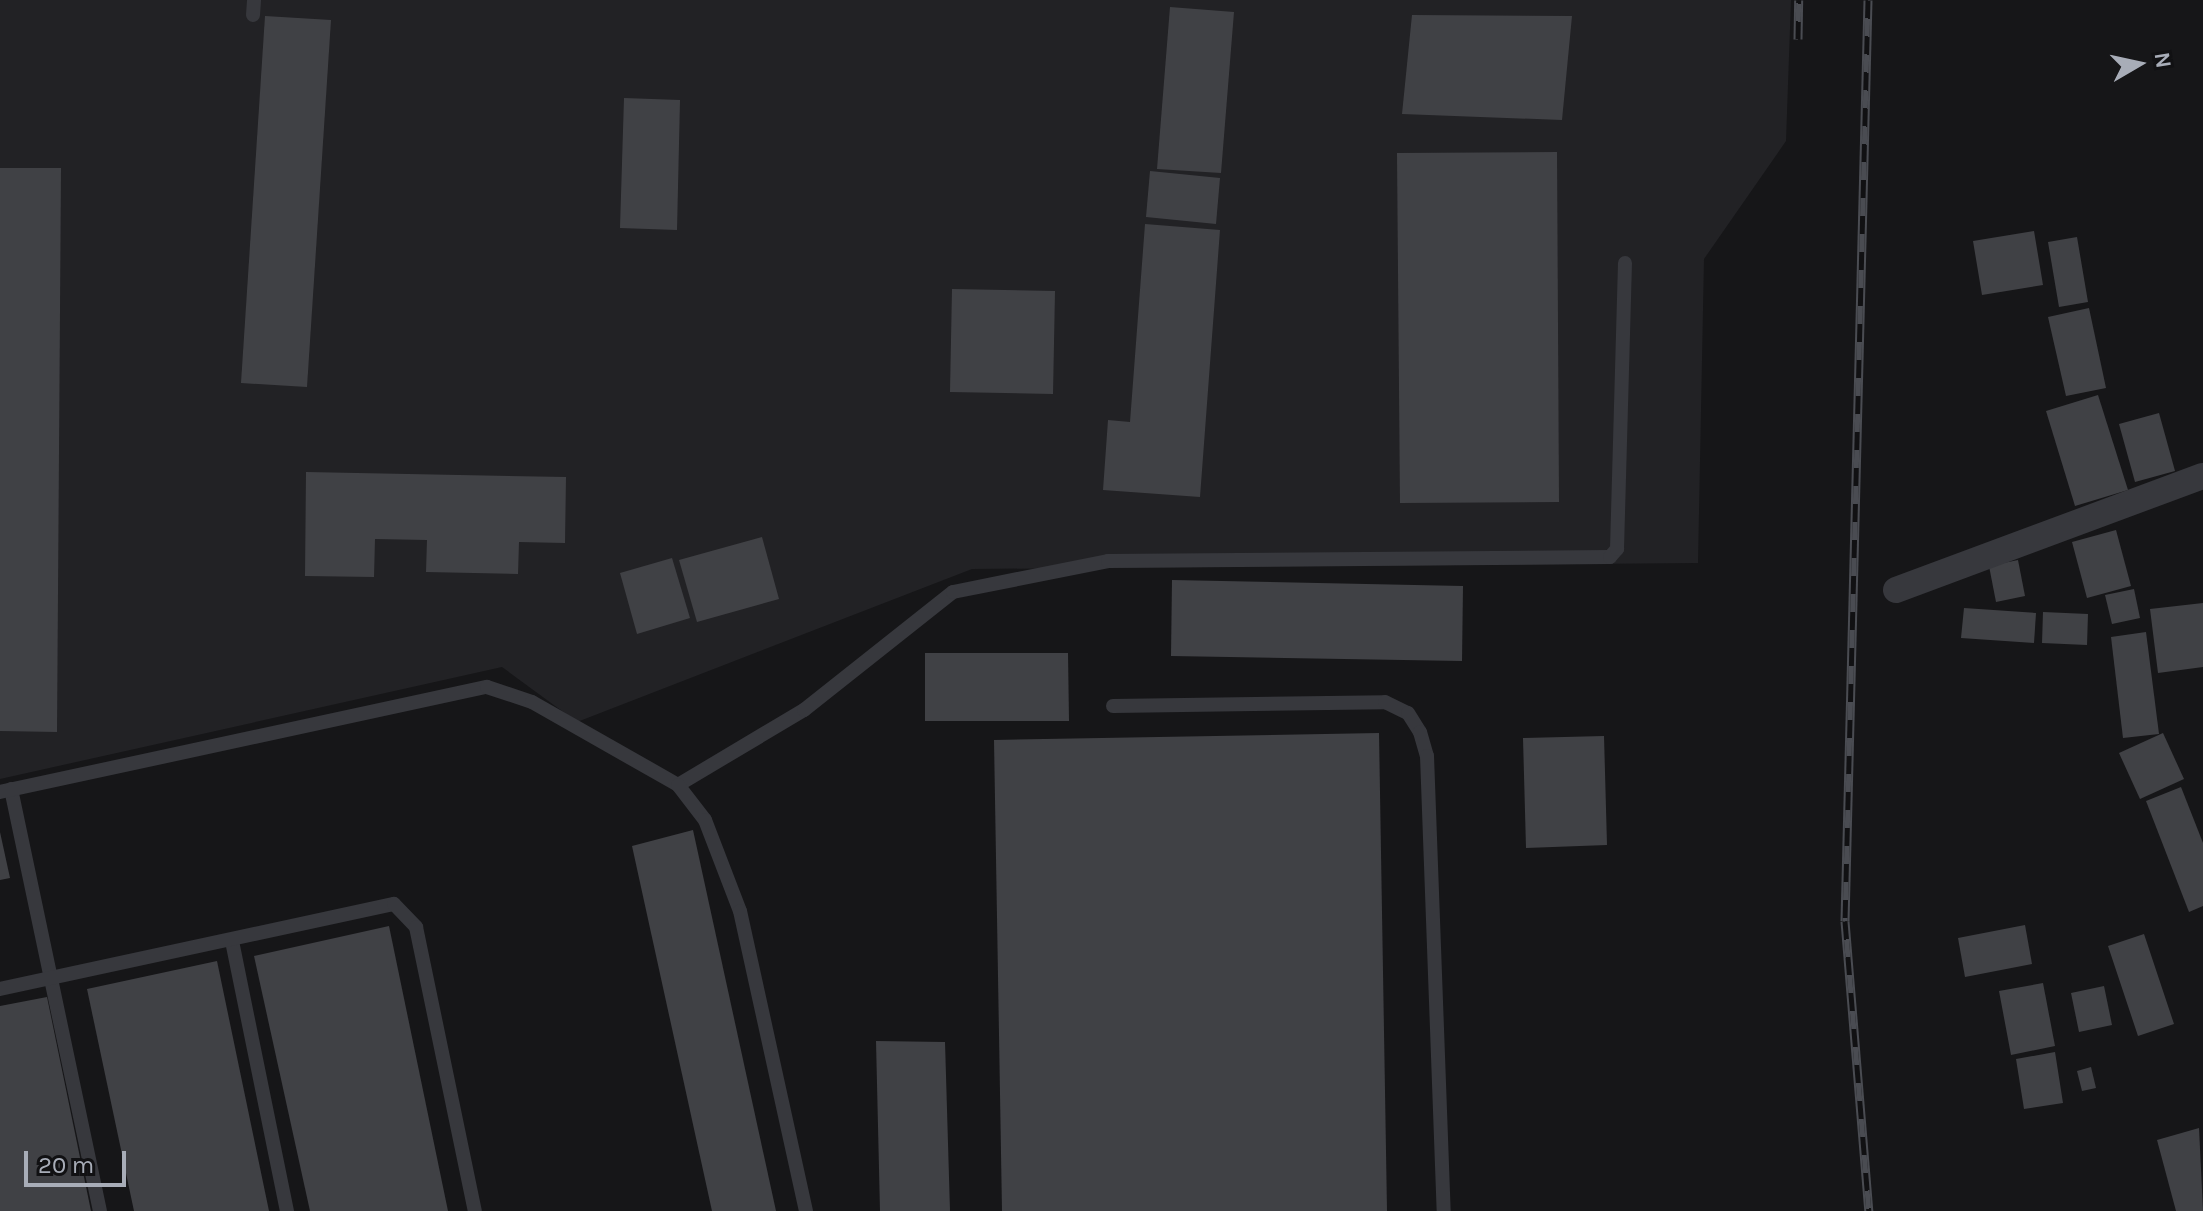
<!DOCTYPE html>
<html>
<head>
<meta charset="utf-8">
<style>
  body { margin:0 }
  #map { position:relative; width:2203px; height:1211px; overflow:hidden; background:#161618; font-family:Karla,sans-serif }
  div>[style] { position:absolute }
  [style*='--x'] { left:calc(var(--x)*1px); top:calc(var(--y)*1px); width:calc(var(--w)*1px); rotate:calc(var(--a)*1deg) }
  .built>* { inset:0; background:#222225 }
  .building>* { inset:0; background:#404145 }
  .service>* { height:14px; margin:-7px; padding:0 7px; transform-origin:7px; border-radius:7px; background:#37383d }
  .minor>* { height:26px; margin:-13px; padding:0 13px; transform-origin:13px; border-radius:13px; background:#37383d }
  .rail>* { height:9px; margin-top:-4.5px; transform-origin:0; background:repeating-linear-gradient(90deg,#111113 0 18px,#4a4c52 0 36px); box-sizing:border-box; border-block:2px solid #4a4c52 }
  span { translate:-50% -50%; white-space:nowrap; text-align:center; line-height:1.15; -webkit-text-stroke:6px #111113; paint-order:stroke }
  .north { position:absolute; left:2099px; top:24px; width:80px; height:80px; -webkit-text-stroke:6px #111113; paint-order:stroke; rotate:81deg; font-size:22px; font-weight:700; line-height:32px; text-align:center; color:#a8adb8 }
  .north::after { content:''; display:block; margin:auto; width:28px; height:36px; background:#a8adb8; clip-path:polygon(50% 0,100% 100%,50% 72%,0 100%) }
  .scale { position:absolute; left:24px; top:1151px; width:102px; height:36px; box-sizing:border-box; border:4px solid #a8adb8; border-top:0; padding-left:10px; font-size:24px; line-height:28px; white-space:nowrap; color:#a8adb8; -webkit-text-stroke:6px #111113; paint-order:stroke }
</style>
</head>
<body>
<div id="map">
  <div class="built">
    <i style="clip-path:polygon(0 0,1791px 0,1786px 141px,1704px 259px,1698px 563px,972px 569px,577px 722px,502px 667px,0 779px)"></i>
  </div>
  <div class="building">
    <i style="clip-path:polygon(1170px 7px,1234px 12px,1221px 173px,1157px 169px)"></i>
    <i style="clip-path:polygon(1412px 15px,1572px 16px,1562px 120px,1402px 114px)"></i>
    <i style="clip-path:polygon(265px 16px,331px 20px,307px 387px,241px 383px)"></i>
    <i style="clip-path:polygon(624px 98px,680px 100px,677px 230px,620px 228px)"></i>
    <i style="clip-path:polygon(1557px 152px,1559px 502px,1400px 503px,1397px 153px)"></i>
    <i style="clip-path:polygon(0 168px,61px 168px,57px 732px,0 731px)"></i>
    <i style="clip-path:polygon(1150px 171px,1220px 178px,1216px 224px,1146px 217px)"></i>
    <i style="clip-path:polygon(1145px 224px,1220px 230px,1200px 497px,1103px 490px,1108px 420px,1130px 422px)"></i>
    <i style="clip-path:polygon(2034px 231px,2043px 285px,1982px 295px,1973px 241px)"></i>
    <i style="clip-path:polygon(2077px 237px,2088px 302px,2059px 307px,2048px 242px)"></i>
    <i style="clip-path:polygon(952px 289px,1055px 291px,1053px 394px,950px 392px)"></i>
    <i style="clip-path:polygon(2089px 308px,2106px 388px,2066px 396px,2048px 317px)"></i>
    <i style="clip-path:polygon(2098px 395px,2128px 490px,2075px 506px,2046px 411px)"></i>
    <i style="clip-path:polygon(2159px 413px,2175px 471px,2135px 482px,2119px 424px)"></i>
    <i style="clip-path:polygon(306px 472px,566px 477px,565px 543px,519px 542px,518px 574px,426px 572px,427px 540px,375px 539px,374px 577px,305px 576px)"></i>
    <i style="clip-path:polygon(2116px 530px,2131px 586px,2087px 598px,2072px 542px)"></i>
    <i style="clip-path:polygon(762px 537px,779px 599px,697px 622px,679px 560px)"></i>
    <i style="clip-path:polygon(672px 558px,690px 618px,637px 634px,620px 573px)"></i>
    <i style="clip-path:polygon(2018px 560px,2025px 596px,1996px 602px,1989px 566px)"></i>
    <i style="clip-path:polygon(1172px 580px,1463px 586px,1462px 661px,1171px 656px)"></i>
    <i style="clip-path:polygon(2134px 589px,2140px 618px,2112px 624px,2105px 595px)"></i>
    <i style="clip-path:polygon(2203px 603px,2203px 667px,2158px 673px,2150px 609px)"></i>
    <i style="clip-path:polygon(1964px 608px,2036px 613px,2034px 643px,1961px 638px)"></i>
    <i style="clip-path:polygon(2043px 612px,2088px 614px,2087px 645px,2042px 643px)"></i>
    <i style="clip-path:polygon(2146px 632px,2159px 734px,2123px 738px,2111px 637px)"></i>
    <i style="clip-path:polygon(925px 653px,1068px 653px,1069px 721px,925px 721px)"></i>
    <i style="clip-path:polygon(1379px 733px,1387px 1211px,1002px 1211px,994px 740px)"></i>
    <i style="clip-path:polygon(2163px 733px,2184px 779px,2140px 799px,2119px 753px)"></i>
    <i style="clip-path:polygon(1604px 736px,1607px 845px,1526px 848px,1523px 738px)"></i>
    <i style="clip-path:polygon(2181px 787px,2203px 843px,2203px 906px,2189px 912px,2146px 801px)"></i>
    <i style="clip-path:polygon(693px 830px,776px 1211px,712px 1211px,632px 846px)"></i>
    <i style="clip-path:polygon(0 832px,10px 878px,0 880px)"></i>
    <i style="clip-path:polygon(2025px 925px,2032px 964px,1965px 977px,1958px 938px)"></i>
    <i style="clip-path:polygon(389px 926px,448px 1211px,310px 1211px,254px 956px)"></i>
    <i style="clip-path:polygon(2144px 934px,2174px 1024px,2138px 1036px,2108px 946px)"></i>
    <i style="clip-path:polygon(217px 961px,269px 1211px,134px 1211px,87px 989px)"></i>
    <i style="clip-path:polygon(2043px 983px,2055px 1046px,2011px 1055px,1999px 991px)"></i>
    <i style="clip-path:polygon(2104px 986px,2112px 1025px,2079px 1032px,2071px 993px)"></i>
    <i style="clip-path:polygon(47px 997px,91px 1211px,0 1211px,0 1006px)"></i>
    <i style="clip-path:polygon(876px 1041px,945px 1042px,950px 1211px,880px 1211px)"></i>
    <i style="clip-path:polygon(2055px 1052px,2063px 1103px,2024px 1109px,2016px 1059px)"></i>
    <i style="clip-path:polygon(2091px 1067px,2096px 1088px,2082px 1091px,2077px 1071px)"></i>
    <i style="clip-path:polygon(2199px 1128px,2203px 1211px,2176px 1211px,2157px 1140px)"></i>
  </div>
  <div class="service">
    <i style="--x:253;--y:15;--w:15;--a:-86"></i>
    <i style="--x:1113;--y:706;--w:272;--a:-0.8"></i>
    <i style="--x:1385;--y:702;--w:25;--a:26"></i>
    <i style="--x:1408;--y:713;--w:22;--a:58"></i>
    <i style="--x:1420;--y:732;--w:25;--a:74"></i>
    <i style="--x:1427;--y:756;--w:455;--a:87.9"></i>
    <i style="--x:678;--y:785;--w:147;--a:-30.8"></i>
    <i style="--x:804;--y:710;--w:190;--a:-38.4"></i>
    <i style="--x:953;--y:592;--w:158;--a:-11.3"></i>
    <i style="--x:1108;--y:561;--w:502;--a:-0.46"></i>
    <i style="--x:1610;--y:557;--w:11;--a:-49"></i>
    <i style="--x:1617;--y:549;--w:286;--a:-88.4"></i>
    <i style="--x:11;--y:789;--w:431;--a:78.1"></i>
    <i style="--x:0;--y:792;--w:498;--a:-12.2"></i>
    <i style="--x:487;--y:687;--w:47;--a:18.4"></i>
    <i style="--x:532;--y:702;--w:168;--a:29.6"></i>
    <i style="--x:678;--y:785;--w:44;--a:52.4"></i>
    <i style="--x:705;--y:820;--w:97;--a:69"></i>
    <i style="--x:740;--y:911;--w:307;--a:77.6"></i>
    <i style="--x:232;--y:941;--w:276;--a:78.5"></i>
    <i style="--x:0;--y:989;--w:403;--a:-12.2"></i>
    <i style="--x:394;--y:904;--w:32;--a:46"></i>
    <i style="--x:416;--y:927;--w:290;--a:78.3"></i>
  </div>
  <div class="minor">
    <i style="--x:1896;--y:590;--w:327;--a:-20.4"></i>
  </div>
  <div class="rail">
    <i style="--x:1868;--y:0;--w:921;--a:91.43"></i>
    <i style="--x:1845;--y:921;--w:291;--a:85.3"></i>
    <i style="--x:1798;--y:39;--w:39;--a:-89"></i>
  </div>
  <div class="north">N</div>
  <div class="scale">20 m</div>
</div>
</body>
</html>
